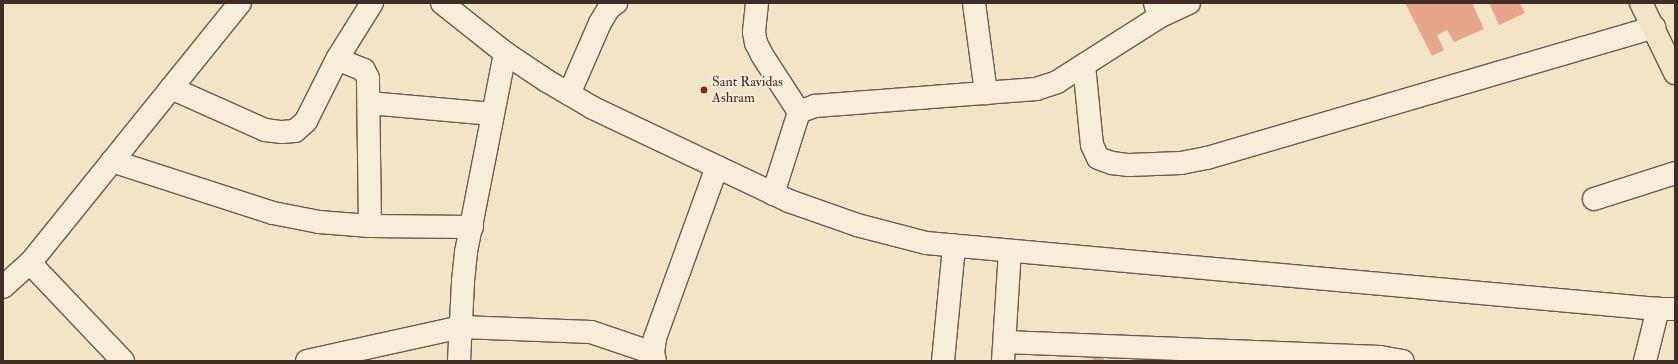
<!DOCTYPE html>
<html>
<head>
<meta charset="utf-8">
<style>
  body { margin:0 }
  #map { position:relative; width:1678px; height:364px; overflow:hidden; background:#f1e5c5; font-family:"IM FELL Double Pica",serif }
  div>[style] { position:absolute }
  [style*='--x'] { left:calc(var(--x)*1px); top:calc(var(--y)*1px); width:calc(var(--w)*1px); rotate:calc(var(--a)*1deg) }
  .building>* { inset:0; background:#e7a68c }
  .roads { filter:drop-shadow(1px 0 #6a5b4c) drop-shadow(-1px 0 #6a5b4c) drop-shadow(0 1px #6a5b4c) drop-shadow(0 -1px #6a5b4c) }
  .street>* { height:22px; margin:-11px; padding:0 11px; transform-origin:11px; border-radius:11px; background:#f6eed9 }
  .secondary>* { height:22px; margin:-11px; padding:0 11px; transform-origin:11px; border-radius:11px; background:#f6eed9 }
  .primary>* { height:22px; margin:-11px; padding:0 11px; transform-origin:11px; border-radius:11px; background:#f1e5c5 }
  .dots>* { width:11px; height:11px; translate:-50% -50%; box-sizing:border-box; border:2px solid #f6eed9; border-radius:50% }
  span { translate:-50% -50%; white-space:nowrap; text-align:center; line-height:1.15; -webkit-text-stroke:3.5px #f6eed9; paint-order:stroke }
  .poi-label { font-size:14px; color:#3d2d23 }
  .left { translate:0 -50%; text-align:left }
  .frame { position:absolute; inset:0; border:4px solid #3d2d23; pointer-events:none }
</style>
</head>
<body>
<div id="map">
  <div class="building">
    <i style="clip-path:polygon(1405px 3px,1477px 3px,1473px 5px,1484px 29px,1454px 42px,1447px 30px,1437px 35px,1444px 50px,1432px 56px)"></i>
    <i style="clip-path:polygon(1489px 3px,1520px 3px,1525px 13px,1499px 25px)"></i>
    <i style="clip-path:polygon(1103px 351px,1104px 361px,1093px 361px,1092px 352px)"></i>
  </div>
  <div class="roads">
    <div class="street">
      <i style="--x:757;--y:3;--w:29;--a:96"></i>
      <i style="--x:754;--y:32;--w:11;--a:80"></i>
      <i style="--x:756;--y:43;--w:13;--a:63"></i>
      <i style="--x:762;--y:55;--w:68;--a:57"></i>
      <i style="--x:974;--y:3;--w:91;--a:82.4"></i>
      <i style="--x:1159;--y:17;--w:33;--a:-25"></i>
      <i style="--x:1084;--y:65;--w:80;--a:84.3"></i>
      <i style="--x:1092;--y:145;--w:14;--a:65"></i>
      <i style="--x:1098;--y:158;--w:15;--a:20"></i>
      <i style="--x:1112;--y:163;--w:17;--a:7"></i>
      <i style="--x:1129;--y:165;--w:52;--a:-2.2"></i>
      <i style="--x:1181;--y:163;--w:26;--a:-11"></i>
      <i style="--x:1207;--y:158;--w:466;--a:-16.3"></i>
      <i style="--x:171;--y:88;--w:103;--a:24.1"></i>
      <i style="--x:265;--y:130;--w:17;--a:7"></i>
      <i style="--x:282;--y:132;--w:13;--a:-4"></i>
      <i style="--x:295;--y:131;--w:15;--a:-42"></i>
      <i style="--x:306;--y:121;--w:69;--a:-63.4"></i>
      <i style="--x:569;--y:94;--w:77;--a:-66.4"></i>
      <i style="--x:600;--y:23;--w:17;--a:-59"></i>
      <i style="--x:609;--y:8;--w:9;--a:-36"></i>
      <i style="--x:369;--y:103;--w:124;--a:5.1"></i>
      <i style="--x:112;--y:161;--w:169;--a:17.9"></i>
      <i style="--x:273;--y:213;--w:47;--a:11.1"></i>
      <i style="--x:319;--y:222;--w:51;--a:4.5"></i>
      <i style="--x:370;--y:226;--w:102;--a:0.6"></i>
      <i style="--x:773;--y:194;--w:86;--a:-72.4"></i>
      <i style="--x:799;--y:112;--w:17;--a:-21"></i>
      <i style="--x:815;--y:106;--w:222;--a:-4.4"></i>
      <i style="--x:1036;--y:89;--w:22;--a:-18"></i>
      <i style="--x:1057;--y:82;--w:121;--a:-32.5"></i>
      <i style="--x:1159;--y:17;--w:15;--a:-106"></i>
      <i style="--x:1594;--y:199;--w:85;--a:-17.8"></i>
      <i style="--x:370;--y:226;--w:148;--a:-90.8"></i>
      <i style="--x:368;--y:78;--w:9;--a:-117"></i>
      <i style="--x:364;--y:70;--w:29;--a:-158"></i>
      <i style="--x:337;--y:59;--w:66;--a:-58"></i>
      <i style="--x:30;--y:263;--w:135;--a:46.5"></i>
      <i style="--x:3;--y:287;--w:36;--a:-42"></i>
      <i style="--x:30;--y:263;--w:334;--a:-51.1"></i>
      <i style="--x:1005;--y:342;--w:375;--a:2.3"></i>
      <i style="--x:1380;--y:357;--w:23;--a:10"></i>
      <i style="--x:307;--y:361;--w:158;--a:-12.4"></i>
      <i style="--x:461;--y:327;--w:130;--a:2.2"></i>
      <i style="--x:591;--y:332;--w:65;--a:18.7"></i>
      <i style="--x:459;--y:361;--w:80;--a:-87.1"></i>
      <i style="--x:463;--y:281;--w:29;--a:-84"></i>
      <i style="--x:466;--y:252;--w:203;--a:-78.9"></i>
      <i style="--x:655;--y:361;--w:8;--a:-104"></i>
      <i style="--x:653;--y:353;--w:15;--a:-82"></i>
      <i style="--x:655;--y:338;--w:182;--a:-70.1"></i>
      <i style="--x:943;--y:361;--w:116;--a:-84.5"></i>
      <i style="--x:1003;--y:361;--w:110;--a:-86.4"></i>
      <i style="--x:1645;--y:361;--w:54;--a:-76"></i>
    </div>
    <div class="secondary">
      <i style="--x:442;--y:3;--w:80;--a:38.4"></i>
      <i style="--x:505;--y:53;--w:50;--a:33.7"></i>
      <i style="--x:547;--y:81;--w:53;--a:30.4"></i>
      <i style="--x:593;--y:108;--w:217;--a:25.4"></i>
      <i style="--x:789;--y:201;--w:72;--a:19.4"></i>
      <i style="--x:857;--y:225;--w:71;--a:14.6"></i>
      <i style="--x:926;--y:243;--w:735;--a:5.15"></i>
      <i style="--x:1658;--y:309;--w:17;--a:0"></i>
    </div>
    <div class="primary">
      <i style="--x:1641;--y:3;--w:78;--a:64.1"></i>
    </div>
  </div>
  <div class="dots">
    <i style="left:704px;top:90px;background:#8f2418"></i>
  </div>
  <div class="poi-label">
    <span class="left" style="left:712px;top:90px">Sant Ravidas<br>Ashram</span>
  </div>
  <div class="frame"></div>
</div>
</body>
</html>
